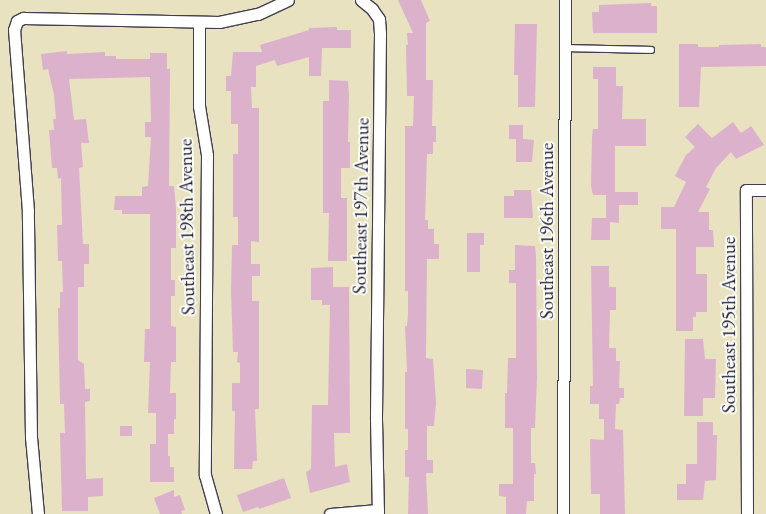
<!DOCTYPE html>
<html>
<head>
<meta charset="utf-8">
<style>
  body { margin:0 }
  #map { position:relative; width:766px; height:514px; overflow:hidden; background:#e8e2c0; font-family:"EB Garamond",serif }
  div>[style] { position:absolute }
  [style*='--x'] { left:calc(var(--x)*1px); top:calc(var(--y)*1px); width:calc(var(--w)*1px); rotate:calc(var(--a)*1deg) }
  .building>* { inset:0; background:#dcb1cc }
  .roads { filter:drop-shadow(1px 0 #403f4f) drop-shadow(-1px 0 #403f4f) drop-shadow(0 1px #403f4f) drop-shadow(0 -1px #403f4f) }
  .lane>* { height:5.5px; margin:-2.75px; padding:0 2.75px; transform-origin:2.75px; border-radius:2.75px; background:#fff }
  .street>* { height:11px; margin:-5.5px; padding:0 5.5px; transform-origin:5.5px; border-radius:5.5px; background:#fff }
  span { translate:-50% -50%; white-space:nowrap; text-align:center; line-height:1.15; -webkit-text-stroke:4px #fdfcf7; paint-order:stroke }
  .street-label { font-size:19px; color:#22223b }
</style>
</head>
<body>
<div id="map">
  <div class="building">
    <i style="clip-path:polygon(398px 0,421px 0,430px 21px,426px 23px,426px 80px,433px 80px,432px 126px,436px 126px,436px 142px,433px 142px,433px 154px,427px 154px,425px 220px,428px 220px,428px 229px,434px 229px,434px 244px,439px 244px,439px 259px,427px 259px,426px 358px,433px 359px,436px 403px,434px 426px,427px 426px,427px 460px,433px 460px,433px 473px,426px 473px,428px 514px,408px 514px,409px 477px,405px 477px,405px 450px,408px 450px,408px 429px,405px 429px,405px 372px,407px 372px,405px 326px,407px 326px,408px 313px,408px 291px,405px 291px,405px 126px,413px 126px,414px 96px,407px 96px,406px 45px,408px 45px,407px 33px,413px 33px)"></i>
    <i style="clip-path:polygon(651px 3px,651px 6px,657px 6px,657px 33px,593px 33px,592px 12px,599px 12px,599px 5px)"></i>
    <i style="clip-path:polygon(515px 24px,537px 24px,535px 107px,518px 107px,518px 75px,514px 75px)"></i>
    <i style="clip-path:polygon(337px 27px,337px 30px,351px 30px,351px 48px,322px 48px,321px 76px,309px 76px,309px 57px,277px 66px,275px 60px,256px 66px,256px 87px,251px 87px,252px 108px,259px 108px,259px 242px,251px 241px,251px 264px,260px 264px,260px 276px,252px 276px,252px 301px,259px 301px,259px 409px,255px 409px,257px 461px,253px 461px,252px 469px,234px 469px,235px 411px,232px 411px,232px 383px,240px 383px,240px 363px,237px 362px,238px 352px,233px 352px,231px 291px,232px 245px,238px 245px,238px 217px,233px 217px,233px 154px,238px 154px,238px 124px,231px 124px,231px 91px,226px 91px,226px 76px,231px 76px,233px 52px,262px 52px,260px 45px,309px 30px,309px 28px)"></i>
    <i style="clip-path:polygon(679px 44px,698px 44px,698px 47px,719px 47px,719px 45px,761px 44px,761px 47px,766px 47px,766px 66px,701px 67px,699px 107px,679px 107px)"></i>
    <i style="clip-path:polygon(67px 51px,67px 54px,105px 52px,105px 56px,116px 56px,116px 59px,150px 59px,150px 53px,167px 53px,167px 69px,170px 69px,169px 186px,174px 186px,176px 208px,176px 248px,171px 248px,171px 280px,175px 280px,175px 296px,171px 296px,171px 326px,176px 327px,176px 362px,171px 362px,170px 393px,176px 393px,176px 419px,174px 419px,174px 434px,168px 434px,168px 456px,170px 456px,170px 467px,174px 467px,174px 482px,150px 482px,150px 444px,156px 444px,156px 413px,148px 413px,150px 362px,144px 362px,145px 329px,150px 329px,150px 214px,122px 214px,122px 210px,114px 210px,115px 196px,142px 196px,142px 187px,148px 186px,151px 137px,145px 137px,145px 122px,151px 122px,150px 77px,69px 79px,74px 120px,86px 119px,89px 143px,81px 143px,83px 167px,79px 168px,83px 244px,89px 244px,89px 264px,84px 264px,84px 287px,78px 287px,78px 360px,84px 364px,85px 389px,90px 389px,90px 401px,85px 402px,86px 479px,103px 478px,103px 496px,88px 497px,88px 511px,62px 511px,60px 433px,65px 433px,64px 404px,60px 404px,58px 308px,60px 308px,60px 292px,63px 292px,62px 261px,58px 261px,57px 225px,62px 225px,61px 178px,58px 179px,57px 168px,52px 168px,49px 130px,54px 130px,53px 119px,56px 119px,54px 95px,48px 69px,43px 70px,41px 54px)"></i>
    <i style="clip-path:polygon(593px 67px,616px 67px,616px 86px,623px 86px,622px 119px,646px 119px,646px 146px,615px 146px,615px 192px,638px 192px,638px 205px,619px 205px,619px 223px,610px 222px,610px 240px,591px 240px,592px 218px,606px 218px,606px 195px,593px 195px,591px 186px,592px 137px,593px 129px,598px 129px,598px 79px,593px 79px)"></i>
    <i style="clip-path:polygon(329px 80px,348px 81px,349px 95px,348px 142px,350px 142px,350px 168px,341px 168px,341px 198px,347px 198px,347px 261px,328px 261px,329px 213px,323px 213px,323px 101px,329px 101px)"></i>
    <i style="clip-path:polygon(733px 122px,741px 133px,751px 126px,764px 145px,736px 159px,731px 152px,716px 168px,706px 187px,710px 189px,698px 212px,709px 212px,709px 230px,713px 230px,714px 247px,696px 247px,696px 274px,707px 274px,707px 312px,696px 312px,696px 317px,693px 317px,693px 331px,676px 331px,676px 229px,661px 229px,661px 207px,674px 207px,686px 182px,675px 176px,686px 155px,695px 147px,685px 137px,698px 124px,712px 138px)"></i>
    <i style="clip-path:polygon(509px 125px,523px 125px,523px 139px,534px 140px,532px 162px,516px 162px,516px 139px,509px 139px)"></i>
    <i style="clip-path:polygon(514px 190px,531px 190px,533px 218px,504px 218px,504px 196px,514px 196px)"></i>
    <i style="clip-path:polygon(467px 233px,484px 233px,484px 245px,480px 245px,480px 272px,467px 272px)"></i>
    <i style="clip-path:polygon(515px 245px,535px 246px,536px 255px,537px 378px,535px 428px,531px 428px,531px 463px,535px 463px,536px 474px,534px 474px,534px 501px,527px 501px,526px 514px,506px 514px,506px 497px,499px 496px,499px 484px,513px 484px,513px 428px,505px 428px,505px 393px,507px 393px,508px 358px,516px 358px,516px 283px,509px 283px,509px 270px,515px 270px)"></i>
    <i style="clip-path:polygon(591px 266px,609px 266px,609px 287px,616px 287px,616px 310px,610px 310px,609px 348px,616px 348px,616px 361px,620px 361px,619px 388px,624px 388px,624px 398px,620px 398px,619px 404px,616px 404px,615px 429px,623px 430px,625px 514px,600px 514px,600px 494px,591px 494px,590px 439px,604px 440px,604px 419px,599px 419px,599px 404px,590px 404px,590px 386px,593px 386px)"></i>
    <i style="clip-path:polygon(333px 267px,333px 287px,349px 287px,350px 433px,334px 433px,335px 467px,347px 464px,350px 482px,310px 493px,306px 472px,311px 469px,312px 405px,328px 405px,330px 305px,322px 305px,322px 300px,311px 300px,311px 268px)"></i>
    <i style="clip-path:polygon(685px 339px,703px 339px,705px 359px,716px 359px,715px 398px,703px 398px,703px 416px,684px 416px)"></i>
    <i style="clip-path:polygon(466px 369px,483px 370px,482px 389px,466px 388px)"></i>
    <i style="clip-path:polygon(697px 422px,713px 422px,713px 435px,717px 435px,716px 480px,705px 481px,703px 500px,677px 500px,677px 484px,686px 484px,686px 464px,697px 464px)"></i>
    <i style="clip-path:polygon(120px 426px,132px 426px,132px 436px,120px 436px)"></i>
    <i style="clip-path:polygon(284px 478px,291px 498px,259px 509px,258px 507px,243px 512px,237px 495px)"></i>
    <i style="clip-path:polygon(174px 490px,174px 497px,180px 495px,185px 510px,181px 511px,182px 514px,160px 514px,154px 498px)"></i>
  </div>
  <div class="roads">
    <div class="lane">
      <i style="--x:565;--y:48;--w:86;--a:1.3"></i>
    </div>
    <div class="street">
      <i style="--x:361;--y:0;--w:14;--a:39"></i>
      <i style="--x:372;--y:9;--w:12;--a:55"></i>
      <i style="--x:379;--y:19;--w:15;--a:86"></i>
      <i style="--x:380;--y:34;--w:385;--a:90.6"></i>
      <i style="--x:376;--y:419;--w:95;--a:88.8"></i>
      <i style="--x:199;--y:23;--w:83;--a:90"></i>
      <i style="--x:199;--y:106;--w:50;--a:80.7"></i>
      <i style="--x:207;--y:155;--w:320;--a:90.4"></i>
      <i style="--x:205;--y:475;--w:41;--a:74.2"></i>
      <i style="--x:38;--y:514;--w:77;--a:-95.2"></i>
      <i style="--x:31;--y:437;--w:226;--a:-90.8"></i>
      <i style="--x:28;--y:211;--w:182;--a:-94.4"></i>
      <i style="--x:14;--y:30;--w:9;--a:-72"></i>
      <i style="--x:17;--y:21;--w:7;--a:-27"></i>
      <i style="--x:23;--y:18;--w:196;--a:1.2"></i>
      <i style="--x:219;--y:22;--w:40;--a:-12"></i>
      <i style="--x:258;--y:14;--w:33;--a:-25"></i>
      <i style="--x:330;--y:514;--w:48;--a:-4.8"></i>
      <i style="--x:563;--y:514;--w:514;--a:-89.78"></i>
      <i style="--x:747;--y:514;--w:324;--a:-90.2"></i>
      <i style="--x:746;--y:190;--w:20;--a:0"></i>
    </div>
  </div>
  <div class="street-label">
    <span style="left:361px;top:206px;rotate:-89deg">Southeast 197th Avenue</span>
    <span style="left:187px;top:227px;rotate:-91deg">Southeast 198th Avenue</span>
    <span style="left:547px;top:231px;rotate:-90deg">Southeast 196th Avenue</span>
    <span style="left:729px;top:325px;rotate:-90deg">Southeast 195th Avenue</span>
  </div>
</div>
</body>
</html>
